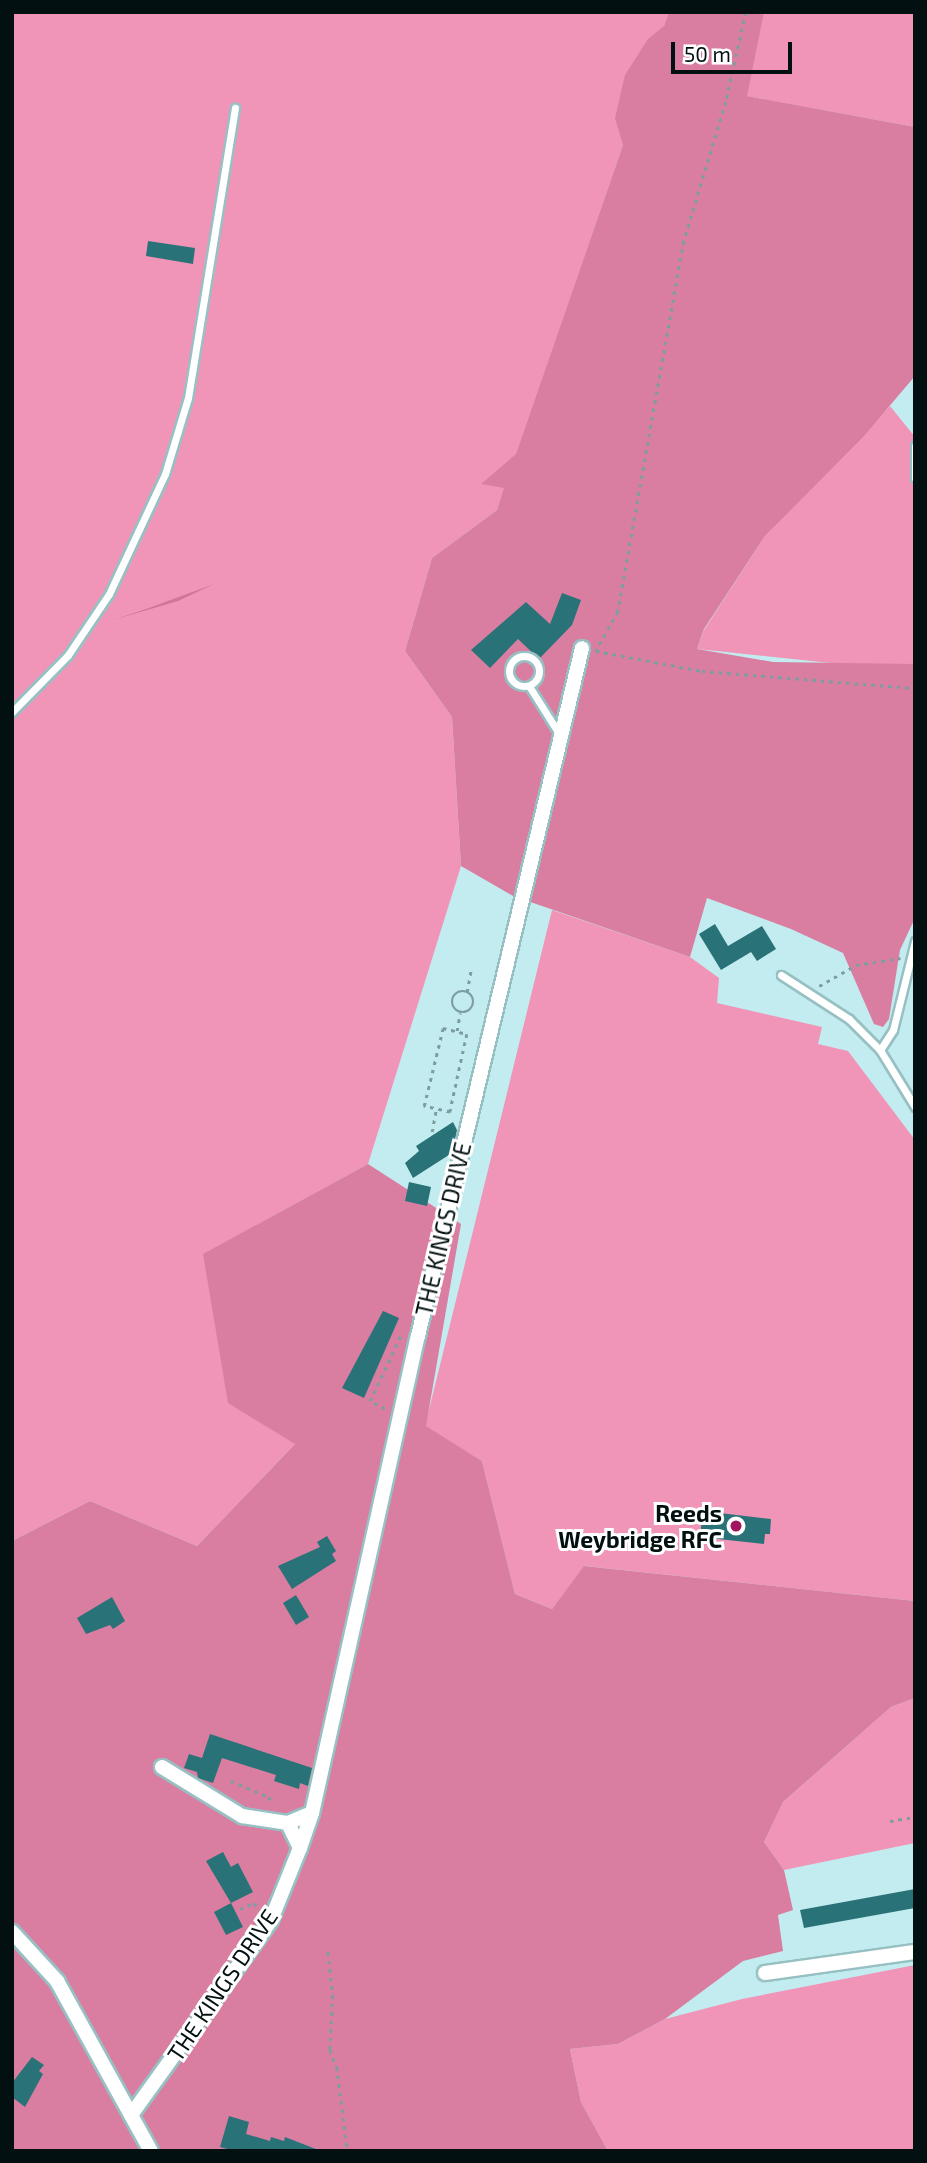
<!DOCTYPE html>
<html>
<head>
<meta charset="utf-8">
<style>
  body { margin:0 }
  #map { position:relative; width:927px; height:2163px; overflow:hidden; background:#c2ecef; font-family:"Exo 2",sans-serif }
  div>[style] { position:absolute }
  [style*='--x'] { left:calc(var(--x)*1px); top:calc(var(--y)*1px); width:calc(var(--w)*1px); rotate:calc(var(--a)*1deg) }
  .green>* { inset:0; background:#f195b8 }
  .forest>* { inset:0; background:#d97ea1 }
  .water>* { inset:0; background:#cf7598 }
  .building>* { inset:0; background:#297378 }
  .path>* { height:2.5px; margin-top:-1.25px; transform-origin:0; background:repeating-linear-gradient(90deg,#7e9da0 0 3.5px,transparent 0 8.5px) }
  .path>.ring { margin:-1.25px; padding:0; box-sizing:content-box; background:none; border:2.5px solid #7e9da0; border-radius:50% }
  .roads { filter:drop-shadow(2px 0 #97c0c3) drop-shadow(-2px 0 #97c0c3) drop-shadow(0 2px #97c0c3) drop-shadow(0 -2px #97c0c3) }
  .lane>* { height:7px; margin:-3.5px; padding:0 3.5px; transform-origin:3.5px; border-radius:3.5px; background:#fff }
  .lane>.ring { margin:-3.5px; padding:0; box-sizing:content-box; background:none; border:7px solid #fff; border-radius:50% }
  .street>* { height:14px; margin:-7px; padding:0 7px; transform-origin:7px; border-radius:7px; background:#fff }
  .dots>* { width:19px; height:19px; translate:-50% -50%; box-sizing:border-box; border:4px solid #fff; border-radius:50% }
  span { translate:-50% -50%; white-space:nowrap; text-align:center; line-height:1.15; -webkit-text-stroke:6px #fff; paint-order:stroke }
  .street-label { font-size:23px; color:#031011 }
  .poi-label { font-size:23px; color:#031011; font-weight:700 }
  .right { translate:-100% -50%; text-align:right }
  .frame { position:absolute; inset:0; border:14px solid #031011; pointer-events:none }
  .scale { position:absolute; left:671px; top:42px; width:121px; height:32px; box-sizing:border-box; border:4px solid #031011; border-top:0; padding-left:9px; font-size:21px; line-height:24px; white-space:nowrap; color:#031011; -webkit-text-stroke:5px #fff; paint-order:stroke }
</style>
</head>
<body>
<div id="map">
  <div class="green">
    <i style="clip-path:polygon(12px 12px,669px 12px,497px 510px,432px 558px,405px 651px,452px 717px,461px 866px,368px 1164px,204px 1254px,295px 1444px,197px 1546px,90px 1501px,12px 1541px)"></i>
    <i style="clip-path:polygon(761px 12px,915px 12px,915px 127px,746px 96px)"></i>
    <i style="clip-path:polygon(890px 406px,915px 437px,915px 672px,697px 649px,704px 630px,765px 536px)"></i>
    <i style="clip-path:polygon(552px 910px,690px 957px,719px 978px,717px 1003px,822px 1027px,818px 1044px,848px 1051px,915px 1140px,915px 1601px,585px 1566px,552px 1609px,515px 1594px,482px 1461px,425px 1426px)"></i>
    <i style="clip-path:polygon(915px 1698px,915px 1843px,784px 1870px,764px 1842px,783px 1802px,891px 1707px)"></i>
    <i style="clip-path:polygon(915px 1965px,915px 2151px,608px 2151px,581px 2102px,570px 2049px,618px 2044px,665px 2019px,742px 1999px)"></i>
  </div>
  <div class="forest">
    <i style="clip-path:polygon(669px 12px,764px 12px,747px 96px,915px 127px,915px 376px,864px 436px,765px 536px,704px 629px,697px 649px,773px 662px,915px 664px,915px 918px,900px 950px,889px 1019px,883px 1027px,874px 1024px,843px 953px,791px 929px,707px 898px,690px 957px,513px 896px,461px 866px,452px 717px,405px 651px,432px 558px,497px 510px,504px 488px,481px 484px,516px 454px,623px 145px,615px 118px,625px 75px,648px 39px,664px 26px)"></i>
    <i style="clip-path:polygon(368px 1164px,461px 1224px,426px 1426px,482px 1461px,515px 1594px,552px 1609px,584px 1566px,915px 1601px,915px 1698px,891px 1707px,783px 1802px,764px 1842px,784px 1870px,793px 1910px,778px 1915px,783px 1951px,743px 1961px,665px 2019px,618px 2044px,570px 2049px,581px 2102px,608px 2151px,12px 2151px,12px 1541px,90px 1501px,197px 1546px,295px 1444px,228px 1403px,203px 1254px)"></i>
  </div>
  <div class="water">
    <i style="clip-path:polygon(214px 584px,178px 601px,113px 620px,149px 608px)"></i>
  </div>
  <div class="building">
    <i style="clip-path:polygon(148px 241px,195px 248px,193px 264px,146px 256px)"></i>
    <i style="clip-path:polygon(562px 593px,581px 600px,572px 625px,539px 659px,518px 639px,490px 668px,471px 650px,526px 602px,550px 624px)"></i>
    <i style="clip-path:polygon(715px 924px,728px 946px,762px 926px,776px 949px,757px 961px,751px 952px,721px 970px,699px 934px)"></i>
    <i style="clip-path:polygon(453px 1122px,457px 1130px,452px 1153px,413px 1178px,405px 1163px,419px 1151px,416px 1146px)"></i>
    <i style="clip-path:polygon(409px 1182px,431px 1187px,427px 1206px,405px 1201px)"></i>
    <i style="clip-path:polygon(383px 1311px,399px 1318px,364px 1398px,342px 1388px)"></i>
    <i style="clip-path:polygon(703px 1511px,771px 1519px,770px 1534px,765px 1534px,764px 1544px,700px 1537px)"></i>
    <i style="clip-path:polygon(327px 1536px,336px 1551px,332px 1554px,336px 1561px,292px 1589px,278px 1566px,320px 1547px,317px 1542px)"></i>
    <i style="clip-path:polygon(296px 1595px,309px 1617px,296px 1625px,283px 1603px)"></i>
    <i style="clip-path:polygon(112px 1597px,125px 1621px,113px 1629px,110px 1625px,86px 1634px,77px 1618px)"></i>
    <i style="clip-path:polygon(210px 1734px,312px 1768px,308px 1786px,300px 1783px,299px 1789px,274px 1781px,276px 1775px,222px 1758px,213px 1783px,198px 1778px,197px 1772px,184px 1768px,189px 1754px,202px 1758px)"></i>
    <i style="clip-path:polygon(223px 1852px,231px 1867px,238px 1863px,253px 1892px,231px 1903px,206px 1861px)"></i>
    <i style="clip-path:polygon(915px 1889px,915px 1908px,804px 1928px,800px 1910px)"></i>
    <i style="clip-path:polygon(231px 1903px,243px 1927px,226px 1935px,214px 1912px)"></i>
    <i style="clip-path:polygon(32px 2057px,44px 2065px,39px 2071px,43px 2074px,25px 2107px,12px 2097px,12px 2083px)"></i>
    <i style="clip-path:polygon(229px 2116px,249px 2122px,246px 2134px,270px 2141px,271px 2137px,284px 2141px,285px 2137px,321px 2151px,235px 2151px,220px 2147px)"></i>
  </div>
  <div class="path">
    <i style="--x:746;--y:12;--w:92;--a:102.5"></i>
    <i style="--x:726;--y:102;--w:145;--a:106.8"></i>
    <i style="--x:684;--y:241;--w:377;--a:100.1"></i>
    <i style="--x:618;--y:612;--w:45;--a:119.4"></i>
    <i style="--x:596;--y:651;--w:108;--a:10.7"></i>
    <i style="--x:702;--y:671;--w:214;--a:4.6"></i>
    <i style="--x:819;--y:986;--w:43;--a:-29.6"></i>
    <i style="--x:856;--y:965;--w:45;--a:-9"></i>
    <i class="ring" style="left:452px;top:991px;width:19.5px;height:19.5px"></i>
    <i style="--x:467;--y:992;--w:23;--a:-80"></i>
    <i style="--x:443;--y:1028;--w:25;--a:14"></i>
    <i style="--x:467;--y:1034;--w:80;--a:102.3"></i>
    <i style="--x:450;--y:1112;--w:27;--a:-167"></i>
    <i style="--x:424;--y:1106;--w:80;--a:-76.3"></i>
    <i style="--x:457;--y:1031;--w:18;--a:-81"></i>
    <i style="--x:432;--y:1132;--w:23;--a:-80"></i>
    <i style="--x:385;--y:1409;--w:17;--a:-152"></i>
    <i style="--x:370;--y:1401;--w:75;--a:-64.8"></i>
    <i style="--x:231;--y:1781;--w:41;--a:22.8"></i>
    <i style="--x:269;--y:1797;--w:8;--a:67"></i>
    <i style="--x:890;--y:1821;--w:25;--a:-9"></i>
    <i style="--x:240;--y:1909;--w:15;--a:-23"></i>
    <i style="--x:254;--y:1903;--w:10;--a:45"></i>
    <i style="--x:328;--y:1952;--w:43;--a:83.4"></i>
    <i style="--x:333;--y:1995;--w:55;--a:93.1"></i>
    <i style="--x:330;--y:2050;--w:18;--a:68"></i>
    <i style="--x:337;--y:2067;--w:81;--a:82.9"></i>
  </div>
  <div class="roads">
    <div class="lane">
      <i style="--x:915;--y:446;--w:32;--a:90"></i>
      <i class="ring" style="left:509px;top:656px;width:23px;height:23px"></i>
      <i style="--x:529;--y:686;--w:58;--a:57.7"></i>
      <i style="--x:12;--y:712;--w:80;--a:-45.5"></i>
      <i style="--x:68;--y:655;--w:73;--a:-56.1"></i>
      <i style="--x:109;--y:594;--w:132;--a:-65"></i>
      <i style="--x:165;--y:474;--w:79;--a:-73.2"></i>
      <i style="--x:188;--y:398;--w:294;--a:-80.8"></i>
      <i style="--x:781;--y:975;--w:81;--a:32.9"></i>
      <i style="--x:849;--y:1019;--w:44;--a:45"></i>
      <i style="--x:880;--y:1050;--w:67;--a:58.4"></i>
      <i style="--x:880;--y:1050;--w:24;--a:-57"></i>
      <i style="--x:893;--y:1030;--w:92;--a:-76.1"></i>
    </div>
    <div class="street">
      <i style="--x:162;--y:1767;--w:94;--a:31.5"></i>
      <i style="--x:242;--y:1816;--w:47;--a:8.7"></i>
      <i style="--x:288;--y:1823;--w:26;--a:-23"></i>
      <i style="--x:312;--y:1813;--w:489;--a:-77.5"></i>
      <i style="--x:418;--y:1336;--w:707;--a:-76.59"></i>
      <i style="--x:300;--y:1848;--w:37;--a:-71"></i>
      <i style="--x:12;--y:1932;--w:67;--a:47.4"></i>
      <i style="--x:57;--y:1981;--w:194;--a:61.1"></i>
      <i style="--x:765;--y:1973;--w:151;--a:-8"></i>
      <i style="--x:131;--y:2115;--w:240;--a:-54.3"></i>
      <i style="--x:271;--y:1920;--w:78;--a:-68.1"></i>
      <i style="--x:300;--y:1848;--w:28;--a:-116"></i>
    </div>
  </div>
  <div class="dots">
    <i style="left:736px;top:1526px;background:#a1155e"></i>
  </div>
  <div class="street-label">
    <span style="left:443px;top:1229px;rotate:-77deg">THE KINGS DRIVE</span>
    <span style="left:222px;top:1985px;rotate:-56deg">THE KINGS DRIVE</span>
  </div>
  <div class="poi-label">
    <span class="right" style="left:722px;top:1526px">Reeds<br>Weybridge RFC</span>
  </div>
  <div class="frame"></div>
  <div class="scale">50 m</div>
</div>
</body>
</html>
